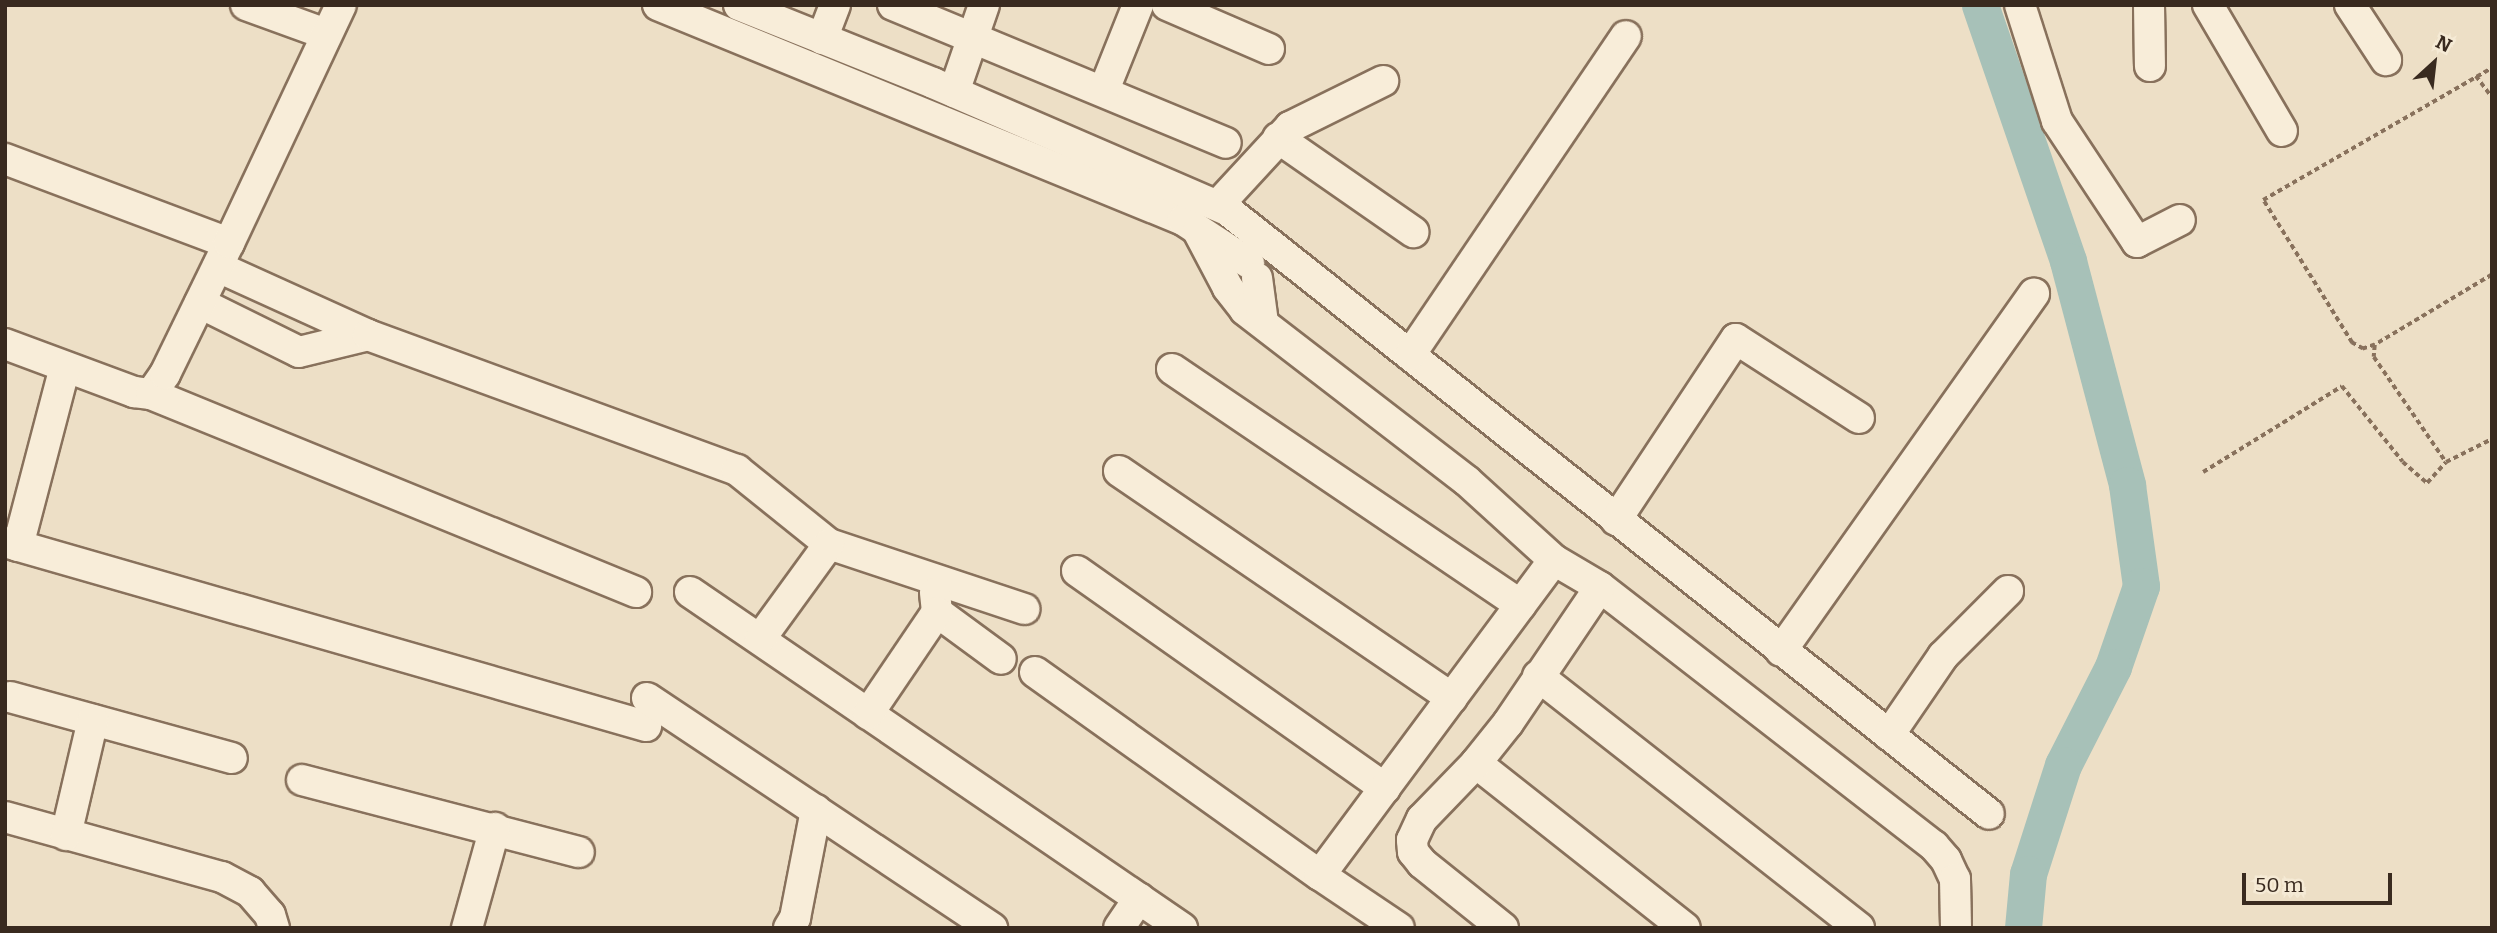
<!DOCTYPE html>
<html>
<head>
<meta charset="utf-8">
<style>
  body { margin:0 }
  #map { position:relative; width:2497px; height:933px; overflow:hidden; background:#eddfc6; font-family:Bitter,serif }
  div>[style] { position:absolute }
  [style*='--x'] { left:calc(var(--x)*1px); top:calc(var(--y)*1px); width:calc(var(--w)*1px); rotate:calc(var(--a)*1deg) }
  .river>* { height:37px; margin:-18.5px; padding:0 18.5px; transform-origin:18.5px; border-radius:18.5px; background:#a7c1b8 }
  .path>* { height:3.5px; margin-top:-1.75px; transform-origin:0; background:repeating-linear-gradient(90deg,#88715c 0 5px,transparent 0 8.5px) }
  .roads { filter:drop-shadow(2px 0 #88715c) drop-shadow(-2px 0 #88715c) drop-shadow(0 2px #88715c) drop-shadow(0 -2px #88715c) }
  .minor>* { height:30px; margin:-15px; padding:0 15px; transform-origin:15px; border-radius:15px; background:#f8edd9 }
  span { translate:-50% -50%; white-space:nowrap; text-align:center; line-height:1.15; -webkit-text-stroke:7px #f5ead5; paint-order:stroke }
  .frame { position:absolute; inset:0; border:7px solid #392a1f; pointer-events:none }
  .north { position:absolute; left:2399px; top:28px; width:70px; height:70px; -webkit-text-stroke:5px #f5ead5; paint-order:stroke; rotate:27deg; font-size:19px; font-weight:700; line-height:28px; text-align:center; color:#392a1f }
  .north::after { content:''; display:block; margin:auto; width:24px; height:32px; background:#392a1f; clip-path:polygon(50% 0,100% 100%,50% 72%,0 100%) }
  .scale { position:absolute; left:2242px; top:873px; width:150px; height:32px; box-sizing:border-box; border:4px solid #392a1f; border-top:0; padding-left:9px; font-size:21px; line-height:24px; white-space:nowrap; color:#392a1f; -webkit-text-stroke:5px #f5ead5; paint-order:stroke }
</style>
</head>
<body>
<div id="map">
  <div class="river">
    <i style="--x:1980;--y:5;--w:271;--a:71"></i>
    <i style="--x:2068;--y:261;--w:232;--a:75.2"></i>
    <i style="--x:2127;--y:485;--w:102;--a:82.1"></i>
    <i style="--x:2141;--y:586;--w:86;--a:109.1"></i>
    <i style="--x:2113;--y:667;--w:110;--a:117"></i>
    <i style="--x:2063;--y:765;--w:114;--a:107.8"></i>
    <i style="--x:2028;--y:874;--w:54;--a:95.3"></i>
  </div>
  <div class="path">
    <i style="--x:2476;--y:76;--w:26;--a:53"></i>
    <i style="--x:2492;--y:275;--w:136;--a:149.1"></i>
    <i style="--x:2375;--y:345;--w:12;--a:95"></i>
    <i style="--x:2374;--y:357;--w:127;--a:55.6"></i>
    <i style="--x:2446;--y:462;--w:51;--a:-26.6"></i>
    <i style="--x:2375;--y:345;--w:13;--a:162"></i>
    <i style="--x:2363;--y:349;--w:13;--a:-151"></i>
    <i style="--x:2352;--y:343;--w:168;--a:-121.9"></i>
    <i style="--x:2263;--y:200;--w:264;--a:-30"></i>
    <i style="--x:2203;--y:472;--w:163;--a:-31.7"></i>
    <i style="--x:2342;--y:386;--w:97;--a:51.2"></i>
    <i style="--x:2403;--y:462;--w:32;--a:41"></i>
    <i style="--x:2427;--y:483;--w:28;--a:-48"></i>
  </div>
  <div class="roads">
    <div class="minor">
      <i style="--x:246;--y:5;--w:85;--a:19.9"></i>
      <i style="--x:658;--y:5;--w:567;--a:22.27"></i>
      <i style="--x:1183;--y:220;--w:79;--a:33.1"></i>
      <i style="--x:739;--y:5;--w:209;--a:21.9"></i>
      <i style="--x:933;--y:83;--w:320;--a:23.4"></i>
      <i style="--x:1227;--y:210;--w:972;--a:38.4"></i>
      <i style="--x:893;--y:5;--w:360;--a:22.5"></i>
      <i style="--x:1167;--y:5;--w:111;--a:23.3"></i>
      <i style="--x:2020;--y:5;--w:122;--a:72.3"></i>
      <i style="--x:2057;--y:121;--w:145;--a:56.5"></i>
      <i style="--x:2137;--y:242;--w:48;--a:-27.1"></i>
      <i style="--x:2149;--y:5;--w:61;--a:89.1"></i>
      <i style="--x:2208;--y:5;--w:146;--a:59.6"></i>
      <i style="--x:2350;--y:5;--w:66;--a:56.8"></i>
      <i style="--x:822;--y:39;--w:36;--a:-69"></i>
      <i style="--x:1104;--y:90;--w:92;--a:-68.2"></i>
      <i style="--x:954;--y:92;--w:92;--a:-71"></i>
      <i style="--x:1278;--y:138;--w:165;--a:34.8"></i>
      <i style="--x:5;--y:159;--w:239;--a:20.6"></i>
      <i style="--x:1218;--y:205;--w:106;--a:-47.3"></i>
      <i style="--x:1290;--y:127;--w:104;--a:-26.3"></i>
      <i style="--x:1198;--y:231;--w:64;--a:62.2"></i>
      <i style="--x:1228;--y:288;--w:28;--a:52"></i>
      <i style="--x:1245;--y:310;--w:280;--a:37.6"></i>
      <i style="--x:1467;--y:481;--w:118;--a:42.2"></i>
      <i style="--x:1554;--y:560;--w:53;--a:30.4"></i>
      <i style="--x:1600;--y:587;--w:423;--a:37.8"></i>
      <i style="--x:1934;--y:846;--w:18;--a:49"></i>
      <i style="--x:1946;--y:860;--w:21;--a:65"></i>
      <i style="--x:1955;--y:879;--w:49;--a:88.8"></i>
      <i style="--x:1257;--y:278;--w:45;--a:82.4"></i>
      <i style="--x:200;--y:303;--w:110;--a:26.3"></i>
      <i style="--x:299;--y:352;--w:71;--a:-13.8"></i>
      <i style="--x:368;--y:335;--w:165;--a:-155.6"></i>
      <i style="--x:368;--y:335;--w:393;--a:20.1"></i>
      <i style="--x:737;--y:470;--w:118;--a:38.8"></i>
      <i style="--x:829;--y:544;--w:206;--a:18.4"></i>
      <i style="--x:5;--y:344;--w:138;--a:20.4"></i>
      <i style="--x:134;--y:392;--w:17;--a:7"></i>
      <i style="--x:151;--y:394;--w:524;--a:22.21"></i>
      <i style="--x:1410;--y:355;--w:385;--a:-55.9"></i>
      <i style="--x:1172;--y:369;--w:421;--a:34.1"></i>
      <i style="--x:151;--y:394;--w:24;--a:-55"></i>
      <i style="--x:165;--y:374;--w:146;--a:-64"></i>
      <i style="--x:229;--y:243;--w:263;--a:-64.8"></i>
      <i style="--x:1119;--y:471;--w:403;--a:34.3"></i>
      <i style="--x:1616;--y:520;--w:217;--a:-56.5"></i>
      <i style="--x:1736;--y:339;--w:146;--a:32.7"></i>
      <i style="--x:5;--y:542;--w:667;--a:16.02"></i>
      <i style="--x:18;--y:546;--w:185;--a:-75.3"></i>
      <i style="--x:1077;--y:571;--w:377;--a:35.2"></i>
      <i style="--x:690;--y:592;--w:596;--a:34.33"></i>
      <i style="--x:935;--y:593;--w:19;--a:84"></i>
      <i style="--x:937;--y:612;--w:79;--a:36.3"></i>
      <i style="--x:760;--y:639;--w:117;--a:-54"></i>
      <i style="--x:1781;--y:651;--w:438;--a:-54.7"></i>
      <i style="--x:1035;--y:672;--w:350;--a:35.5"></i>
      <i style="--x:1320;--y:875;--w:95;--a:33.9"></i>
      <i style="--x:1538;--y:676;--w:408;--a:38.1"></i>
      <i style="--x:10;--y:697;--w:230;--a:15.4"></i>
      <i style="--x:647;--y:698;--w:415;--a:33.7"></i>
      <i style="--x:868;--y:714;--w:123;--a:-55.9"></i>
      <i style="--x:1889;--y:735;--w:96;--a:-55.6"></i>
      <i style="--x:1943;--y:656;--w:92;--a:-45"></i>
      <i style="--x:1476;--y:763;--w:266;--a:38.3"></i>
      <i style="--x:302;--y:780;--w:286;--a:14.6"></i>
      <i style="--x:5;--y:817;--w:225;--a:15.5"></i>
      <i style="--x:222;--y:877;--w:32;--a:28"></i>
      <i style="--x:250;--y:892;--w:30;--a:49"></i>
      <i style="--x:270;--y:915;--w:14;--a:73"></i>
      <i style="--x:66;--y:835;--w:118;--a:-76.8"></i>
      <i style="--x:1320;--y:875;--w:392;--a:-53.4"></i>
      <i style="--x:467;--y:928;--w:104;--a:-74.4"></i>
      <i style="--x:789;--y:928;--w:12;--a:-59"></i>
      <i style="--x:795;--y:918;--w:110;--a:-79"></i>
      <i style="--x:1119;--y:928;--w:36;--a:-56"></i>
      <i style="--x:1503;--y:928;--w:104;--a:-141.3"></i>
      <i style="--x:1422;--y:863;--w:14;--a:-129"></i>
      <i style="--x:1413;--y:852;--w:12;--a:-95"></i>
      <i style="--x:1412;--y:840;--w:23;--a:-65"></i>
      <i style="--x:1422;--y:819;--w:78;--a:-46"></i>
      <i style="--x:1476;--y:763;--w:51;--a:-51.3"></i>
      <i style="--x:1508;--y:723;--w:164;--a:-55.9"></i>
    </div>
  </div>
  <div class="frame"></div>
  <div class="north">N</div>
  <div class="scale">50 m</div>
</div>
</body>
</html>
